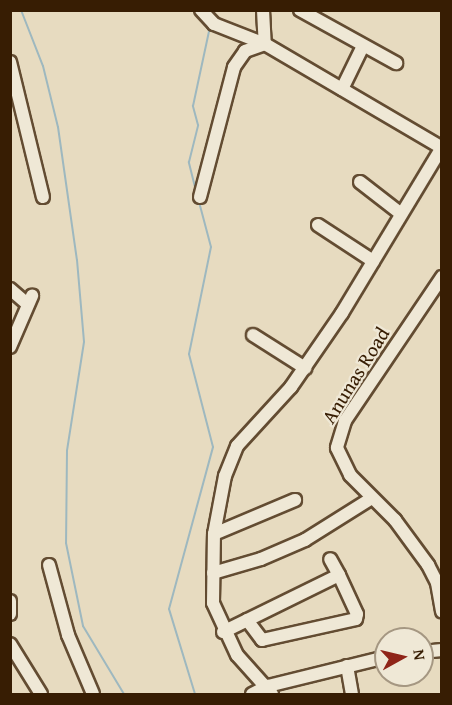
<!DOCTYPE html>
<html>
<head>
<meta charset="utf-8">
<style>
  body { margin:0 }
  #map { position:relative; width:452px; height:705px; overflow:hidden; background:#e7dbc0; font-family:"Gentium Book Plus",serif }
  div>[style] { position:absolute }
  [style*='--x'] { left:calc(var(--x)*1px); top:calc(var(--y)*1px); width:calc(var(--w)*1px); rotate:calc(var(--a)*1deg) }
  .stream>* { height:2px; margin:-1px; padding:0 1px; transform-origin:1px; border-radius:1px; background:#9eb8bf }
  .roads { filter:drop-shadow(2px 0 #634c32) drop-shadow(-2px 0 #634c32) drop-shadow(0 2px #634c32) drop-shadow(0 -2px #634c32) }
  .minor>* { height:12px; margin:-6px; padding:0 6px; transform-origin:6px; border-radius:6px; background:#efe8d6 }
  span { translate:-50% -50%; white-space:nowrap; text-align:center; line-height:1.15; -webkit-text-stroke:4.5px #efe8d6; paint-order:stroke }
  .street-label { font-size:20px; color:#371d03 }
  .frame { position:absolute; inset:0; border:12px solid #371d03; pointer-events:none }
  .north { position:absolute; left:374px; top:627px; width:60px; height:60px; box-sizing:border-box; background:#efe8d6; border:2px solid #a59782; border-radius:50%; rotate:82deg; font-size:16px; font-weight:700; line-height:24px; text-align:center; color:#371d03 }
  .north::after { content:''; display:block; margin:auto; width:21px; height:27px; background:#8f2418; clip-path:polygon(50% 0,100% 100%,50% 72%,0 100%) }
</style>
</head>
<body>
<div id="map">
  <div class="stream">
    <i style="--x:21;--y:10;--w:60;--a:68.6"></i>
    <i style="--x:43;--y:66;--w:63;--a:76.2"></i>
    <i style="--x:58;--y:127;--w:134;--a:81.9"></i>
    <i style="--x:77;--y:260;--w:82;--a:85.1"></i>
    <i style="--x:84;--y:342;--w:110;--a:98.9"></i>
    <i style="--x:67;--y:451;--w:92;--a:90.6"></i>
    <i style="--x:66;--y:543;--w:85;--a:78.4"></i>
    <i style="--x:83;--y:626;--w:79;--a:58.9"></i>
    <i style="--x:196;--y:191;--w:30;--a:-104"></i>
    <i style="--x:189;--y:162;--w:38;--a:-76"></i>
    <i style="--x:198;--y:125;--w:20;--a:-105"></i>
    <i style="--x:193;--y:106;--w:81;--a:-77.9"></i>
    <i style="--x:195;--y:694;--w:89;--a:-107"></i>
    <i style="--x:169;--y:609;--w:168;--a:-74.8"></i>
    <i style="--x:213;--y:447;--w:96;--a:-104.5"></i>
    <i style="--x:189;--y:354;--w:109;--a:-78.4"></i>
    <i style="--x:211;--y:247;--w:47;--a:-104.9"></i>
  </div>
  <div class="roads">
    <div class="minor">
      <i style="--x:201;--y:10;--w:19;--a:47"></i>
      <i style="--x:214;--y:24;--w:55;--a:21.4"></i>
      <i style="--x:265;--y:44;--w:205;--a:30.4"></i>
      <i style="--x:263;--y:10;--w:34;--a:87"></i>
      <i style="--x:300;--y:10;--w:110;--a:28.9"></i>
      <i style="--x:10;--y:62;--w:139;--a:76.3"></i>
      <i style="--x:342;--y:89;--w:48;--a:-64"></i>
      <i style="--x:360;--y:182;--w:51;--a:37.8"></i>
      <i style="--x:200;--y:197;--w:134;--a:-75.3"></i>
      <i style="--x:234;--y:67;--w:19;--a:-55"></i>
      <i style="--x:245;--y:51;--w:21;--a:-19"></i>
      <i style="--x:318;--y:225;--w:66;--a:33.2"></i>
      <i style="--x:442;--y:277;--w:174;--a:124"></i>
      <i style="--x:345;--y:421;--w:28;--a:107"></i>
      <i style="--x:337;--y:448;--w:30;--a:64"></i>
      <i style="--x:350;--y:475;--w:64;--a:45"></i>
      <i style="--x:395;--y:520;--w:56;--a:53.7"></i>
      <i style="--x:428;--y:565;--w:20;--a:63"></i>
      <i style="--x:437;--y:583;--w:29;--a:80"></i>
      <i style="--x:10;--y:289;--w:23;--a:41"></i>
      <i style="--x:253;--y:335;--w:62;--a:32.4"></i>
      <i style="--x:10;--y:347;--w:56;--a:-66.7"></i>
      <i style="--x:214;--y:534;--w:88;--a:-22.8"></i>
      <i style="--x:49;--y:565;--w:73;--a:74.8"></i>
      <i style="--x:68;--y:635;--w:64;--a:67"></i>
      <i style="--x:213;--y:573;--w:50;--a:-16.3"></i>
      <i style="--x:261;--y:559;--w:48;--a:-23.4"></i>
      <i style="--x:305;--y:540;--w:79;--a:-32.1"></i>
      <i style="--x:10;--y:601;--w:13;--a:90"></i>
      <i style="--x:247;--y:620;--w:25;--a:53"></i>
      <i style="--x:262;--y:640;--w:96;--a:-12.6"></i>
      <i style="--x:356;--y:619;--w:5;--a:-79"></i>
      <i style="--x:357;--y:614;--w:43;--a:-114.8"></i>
      <i style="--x:223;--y:632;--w:129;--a:-26.2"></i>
      <i style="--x:339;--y:575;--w:18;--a:-119"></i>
      <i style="--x:10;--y:644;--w:59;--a:58.2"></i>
      <i style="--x:422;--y:652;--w:20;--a:-6"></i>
      <i style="--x:347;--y:666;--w:28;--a:80"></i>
      <i style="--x:252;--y:694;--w:18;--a:-27"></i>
      <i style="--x:268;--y:686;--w:122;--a:-13.8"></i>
      <i style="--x:272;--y:694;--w:52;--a:-131.9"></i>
      <i style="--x:237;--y:655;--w:57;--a:-114.8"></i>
      <i style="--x:213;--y:603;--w:69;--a:-89.2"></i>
      <i style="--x:214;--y:534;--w:59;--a:-79.3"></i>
      <i style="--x:225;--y:476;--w:32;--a:-68"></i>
      <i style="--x:237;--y:446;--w:80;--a:-47.5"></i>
      <i style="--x:291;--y:387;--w:90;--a:-55.4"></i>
      <i style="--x:342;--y:313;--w:194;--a:-58.9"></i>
    </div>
  </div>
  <div class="street-label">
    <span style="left:355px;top:375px;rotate:-58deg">Anunas Road</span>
  </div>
  <div class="frame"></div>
  <div class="north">N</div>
</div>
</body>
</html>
